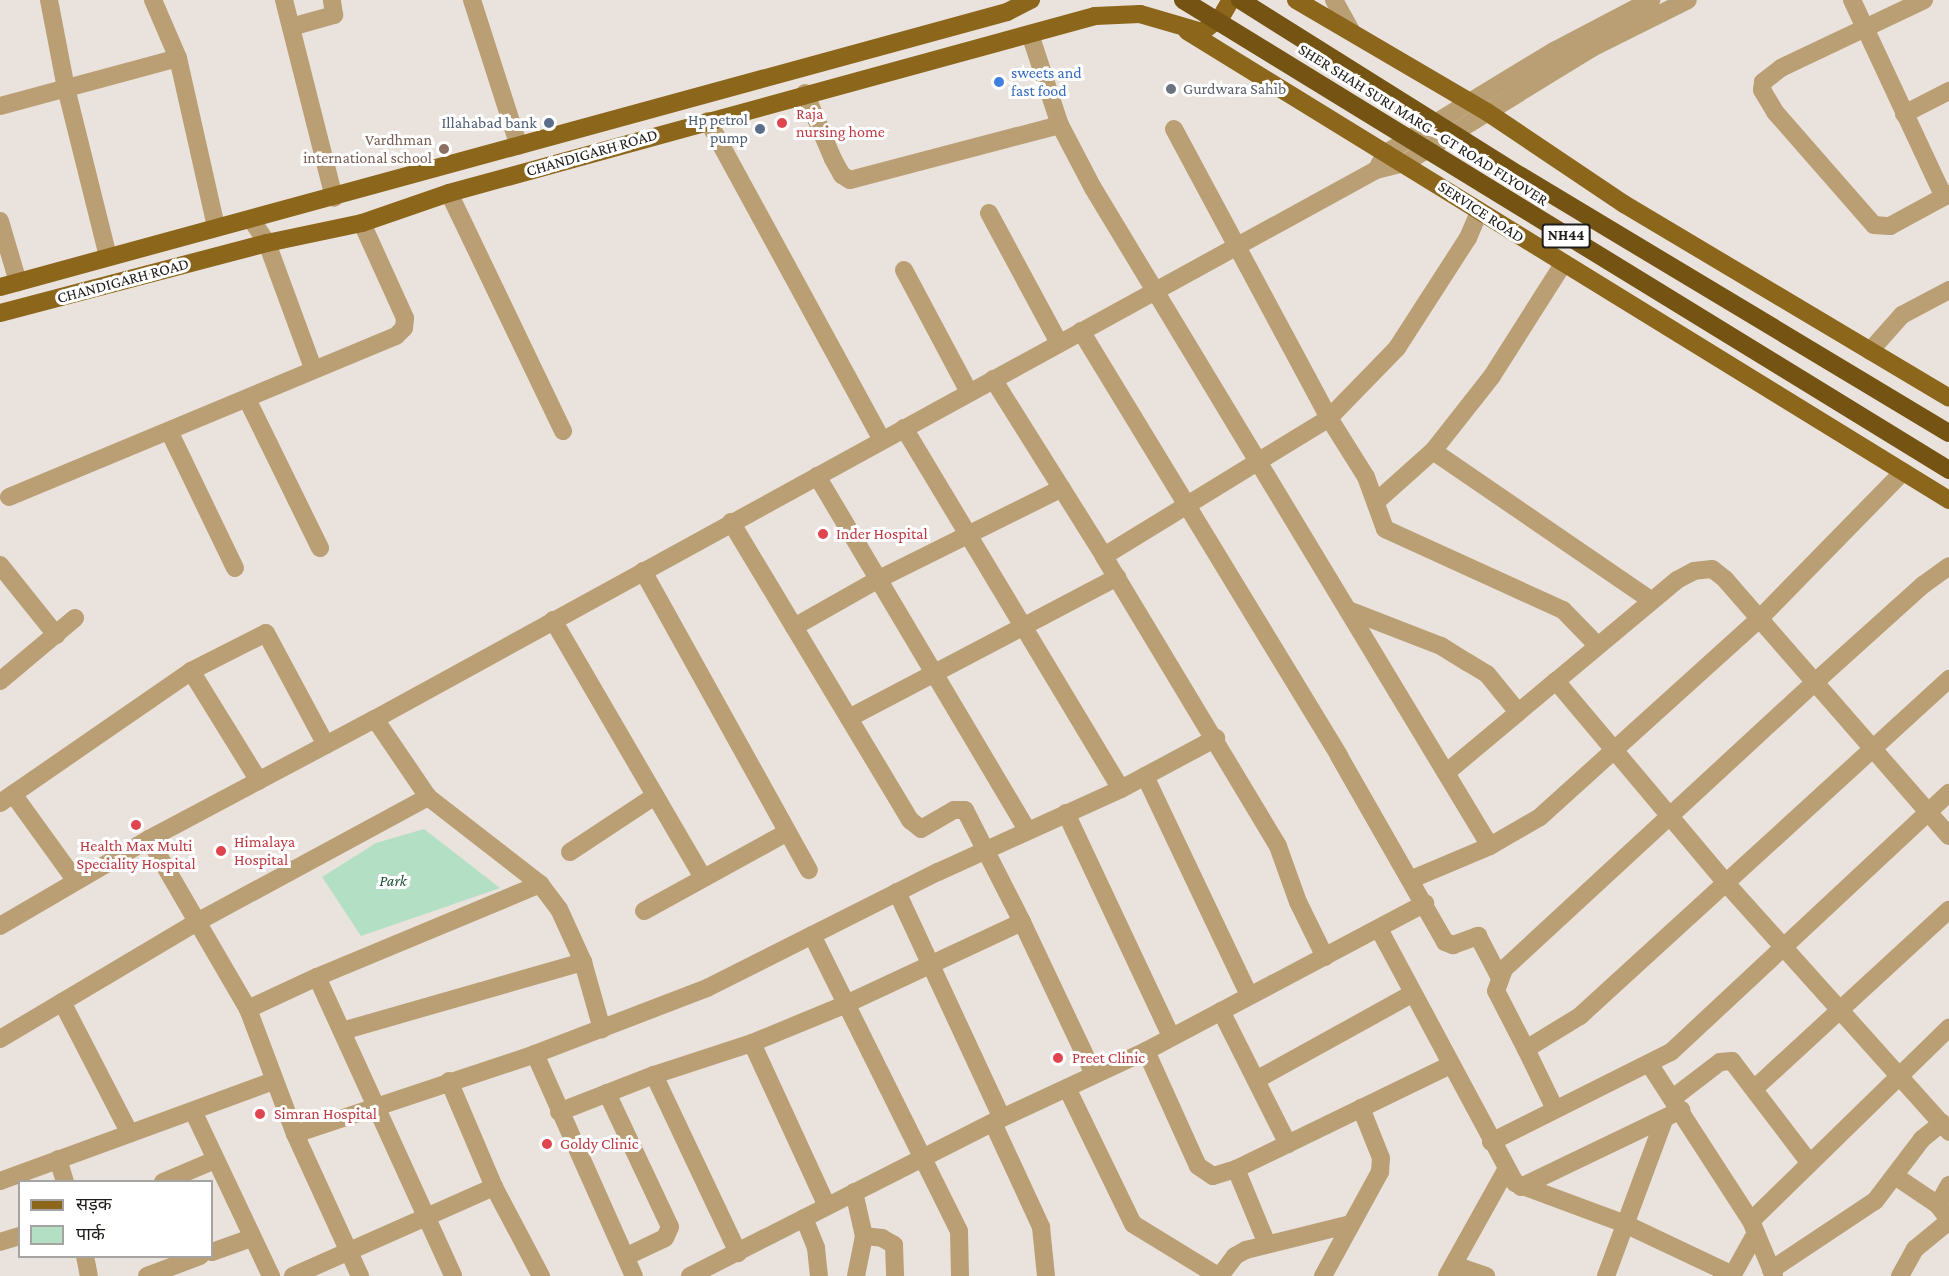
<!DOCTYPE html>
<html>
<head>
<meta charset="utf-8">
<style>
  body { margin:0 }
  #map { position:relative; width:1949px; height:1276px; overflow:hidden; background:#eae2dc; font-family:"Crimson Pro","Noto Sans Devanagari",serif }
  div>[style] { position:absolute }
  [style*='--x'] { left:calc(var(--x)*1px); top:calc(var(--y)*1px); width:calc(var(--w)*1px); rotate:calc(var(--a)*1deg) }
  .green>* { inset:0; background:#b3dfc5 }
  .minor>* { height:18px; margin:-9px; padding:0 9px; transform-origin:9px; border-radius:9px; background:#ba9f74 }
  .major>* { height:18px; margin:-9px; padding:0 9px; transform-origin:9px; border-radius:9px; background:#8c661b }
  .highway-bridge>* { height:18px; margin:-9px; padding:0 9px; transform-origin:9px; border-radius:9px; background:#755413 }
  .dots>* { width:16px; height:16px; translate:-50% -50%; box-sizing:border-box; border:3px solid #fff; border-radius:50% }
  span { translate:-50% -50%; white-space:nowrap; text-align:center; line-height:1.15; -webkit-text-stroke:6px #fff; paint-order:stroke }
  .shield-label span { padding:2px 4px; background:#fff; border:2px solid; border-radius:4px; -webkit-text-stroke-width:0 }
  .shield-label { font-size:15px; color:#1f1c1a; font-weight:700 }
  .shop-label { font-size:16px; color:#366cbe }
  .left { translate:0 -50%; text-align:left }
  .worship-label { font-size:16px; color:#5b616d }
  .health-label { font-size:16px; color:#be3a42 }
  .service-label { font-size:16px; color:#4e5e75 }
  .right { translate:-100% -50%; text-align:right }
  .street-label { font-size:16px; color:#1f1c1a }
  .education-label { font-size:16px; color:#785e54 }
  .park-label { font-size:16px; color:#1e5238; font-style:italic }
  .legend { position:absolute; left:18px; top:1180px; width:195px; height:78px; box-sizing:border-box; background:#fff; border:2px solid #a5a4a3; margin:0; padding:8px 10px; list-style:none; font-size:18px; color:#1f1c1a }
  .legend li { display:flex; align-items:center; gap:12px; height:30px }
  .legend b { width:30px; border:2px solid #a5a4a3 }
</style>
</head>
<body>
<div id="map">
  <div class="green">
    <i style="clip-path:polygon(424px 829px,500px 888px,361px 936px,322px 877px,376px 843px)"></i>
  </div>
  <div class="minor">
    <i style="--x:49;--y:0;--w:90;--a:79.1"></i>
    <i style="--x:66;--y:88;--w:173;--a:76"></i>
    <i style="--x:153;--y:0;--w:63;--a:66.7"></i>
    <i style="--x:178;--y:58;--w:173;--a:77.3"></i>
    <i style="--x:284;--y:0;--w:204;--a:75.8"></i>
    <i style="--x:472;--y:0;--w:153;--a:72.2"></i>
    <i style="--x:1334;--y:0;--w:35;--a:61"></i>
    <i style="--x:1852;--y:0;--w:217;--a:65"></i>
    <i style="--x:1924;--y:0;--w:158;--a:154.6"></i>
    <i style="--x:1781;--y:68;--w:23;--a:142"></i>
    <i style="--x:1763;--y:82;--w:8;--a:97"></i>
    <i style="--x:1762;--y:90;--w:26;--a:59"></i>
    <i style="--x:1775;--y:112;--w:150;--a:48.8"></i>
    <i style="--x:1874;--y:225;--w:16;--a:4"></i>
    <i style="--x:1890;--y:226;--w:67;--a:-28.5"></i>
    <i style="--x:291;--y:27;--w:45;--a:-15.6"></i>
    <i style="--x:334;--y:15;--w:15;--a:-98"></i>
    <i style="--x:1030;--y:34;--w:96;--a:71.8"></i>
    <i style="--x:805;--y:93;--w:72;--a:67"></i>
    <i style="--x:833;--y:159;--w:18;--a:61"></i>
    <i style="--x:842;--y:175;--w:9;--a:32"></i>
    <i style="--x:850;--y:180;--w:217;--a:-14.7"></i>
    <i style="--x:1060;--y:125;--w:71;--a:62.4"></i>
    <i style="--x:1093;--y:188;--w:768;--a:58.9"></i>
    <i style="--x:0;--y:106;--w:184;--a:-15.1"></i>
    <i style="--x:1904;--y:114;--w:51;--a:-27.1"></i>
    <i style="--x:708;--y:121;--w:363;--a:61.4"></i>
    <i style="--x:1174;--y:129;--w:328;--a:61.8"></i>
    <i style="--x:1329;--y:418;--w:70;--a:57.9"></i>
    <i style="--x:1366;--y:477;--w:55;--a:69.9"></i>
    <i style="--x:1385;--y:529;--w:196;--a:24.5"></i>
    <i style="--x:1563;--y:610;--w:49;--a:45.8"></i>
    <i style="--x:1379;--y:165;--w:14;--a:-60"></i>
    <i style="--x:1386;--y:153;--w:197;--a:-31.3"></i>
    <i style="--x:1554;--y:51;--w:110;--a:-27.7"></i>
    <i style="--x:449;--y:193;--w:264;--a:64.4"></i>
    <i style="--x:989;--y:213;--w:148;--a:61.7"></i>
    <i style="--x:251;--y:219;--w:29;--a:56"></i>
    <i style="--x:267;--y:243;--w:133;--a:69.8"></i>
    <i style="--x:0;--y:221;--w:64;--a:73.6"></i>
    <i style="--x:904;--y:270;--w:138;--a:62"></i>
    <i style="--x:1081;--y:331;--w:497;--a:58.7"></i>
    <i style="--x:1339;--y:756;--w:214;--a:60.3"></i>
    <i style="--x:1445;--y:942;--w:9;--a:21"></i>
    <i style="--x:1453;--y:945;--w:27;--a:-20"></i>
    <i style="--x:1478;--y:936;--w:45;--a:62.3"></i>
    <i style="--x:1870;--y:351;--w:48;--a:-48.4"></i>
    <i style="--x:1902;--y:315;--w:53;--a:-28"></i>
    <i style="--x:993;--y:379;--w:209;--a:57.9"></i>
    <i style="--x:247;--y:399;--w:166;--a:63.9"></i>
    <i style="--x:904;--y:428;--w:421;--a:59"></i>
    <i style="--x:169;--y:431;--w:152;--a:64.3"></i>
    <i style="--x:1433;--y:451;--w:264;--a:34.4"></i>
    <i style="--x:817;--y:476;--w:412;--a:59.3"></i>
    <i style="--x:9;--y:497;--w:419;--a:-22.6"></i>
    <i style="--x:396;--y:336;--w:11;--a:-45"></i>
    <i style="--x:404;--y:328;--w:10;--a:-84"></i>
    <i style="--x:405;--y:318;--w:104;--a:-114.4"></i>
    <i style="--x:1377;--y:501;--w:75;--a:-41.8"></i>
    <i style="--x:1433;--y:451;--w:95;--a:-51.8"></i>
    <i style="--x:1492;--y:376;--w:133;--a:-57.6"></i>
    <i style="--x:731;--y:522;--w:348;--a:59"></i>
    <i style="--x:910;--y:820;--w:14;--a:39"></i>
    <i style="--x:921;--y:829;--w:38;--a:-30"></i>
    <i style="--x:954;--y:810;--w:11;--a:0"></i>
    <i style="--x:965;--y:810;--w:126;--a:63"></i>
    <i style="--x:0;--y:565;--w:90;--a:51.3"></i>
    <i style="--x:643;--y:571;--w:342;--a:61"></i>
    <i style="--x:1348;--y:610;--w:100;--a:21.2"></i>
    <i style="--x:1441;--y:646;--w:31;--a:32"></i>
    <i style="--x:1467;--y:662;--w:23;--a:31"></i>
    <i style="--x:1487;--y:674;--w:49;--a:50.8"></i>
    <i style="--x:553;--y:620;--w:298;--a:59.8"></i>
    <i style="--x:794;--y:627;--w:98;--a:-29.5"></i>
    <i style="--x:879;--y:579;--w:204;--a:-26.4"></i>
    <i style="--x:191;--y:671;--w:129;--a:58.3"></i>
    <i style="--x:0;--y:681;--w:98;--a:-40"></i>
    <i style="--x:849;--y:718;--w:303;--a:-27.7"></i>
    <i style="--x:375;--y:719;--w:94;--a:55.8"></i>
    <i style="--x:1447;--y:772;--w:142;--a:-39.9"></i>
    <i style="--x:1145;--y:776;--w:242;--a:64.6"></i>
    <i style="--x:13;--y:794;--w:107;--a:54.1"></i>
    <i style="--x:0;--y:803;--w:232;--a:-34.6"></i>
    <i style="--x:191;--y:671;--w:84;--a:-26.9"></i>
    <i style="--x:266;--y:633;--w:127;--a:61.8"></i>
    <i style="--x:1066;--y:813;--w:246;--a:64.8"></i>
    <i style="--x:1949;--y:836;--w:341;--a:-131.1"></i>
    <i style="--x:1725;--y:579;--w:16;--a:-142"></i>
    <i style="--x:1712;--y:569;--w:18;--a:174"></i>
    <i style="--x:1694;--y:571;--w:19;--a:152"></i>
    <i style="--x:1677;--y:580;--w:158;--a:140.1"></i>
    <i style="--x:1556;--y:681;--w:263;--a:49.9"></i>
    <i style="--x:1725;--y:882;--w:336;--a:48.1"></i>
    <i style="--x:149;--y:839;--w:197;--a:59.8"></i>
    <i style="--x:248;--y:1009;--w:134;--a:69.4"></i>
    <i style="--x:295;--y:1134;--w:156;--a:65.4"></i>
    <i style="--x:570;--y:852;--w:102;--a:-33.4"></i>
    <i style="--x:1412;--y:879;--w:85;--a:-22.9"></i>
    <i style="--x:1490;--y:846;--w:58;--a:-30.1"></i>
    <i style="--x:1540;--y:817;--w:295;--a:-42.1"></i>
    <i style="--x:1759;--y:619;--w:206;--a:-45.6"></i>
    <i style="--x:897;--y:892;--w:249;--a:65.1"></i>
    <i style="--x:644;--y:911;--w:162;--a:-28.8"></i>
    <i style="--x:0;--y:926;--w:173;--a:-30.3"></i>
    <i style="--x:149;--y:839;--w:256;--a:-28"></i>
    <i style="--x:375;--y:719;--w:1142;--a:-28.74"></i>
    <i style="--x:1376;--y:170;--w:30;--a:-14"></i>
    <i style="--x:1405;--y:163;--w:220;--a:-31.6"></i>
    <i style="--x:1592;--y:48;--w:107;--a:-26.6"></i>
    <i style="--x:1379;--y:929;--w:288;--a:61.8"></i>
    <i style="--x:1515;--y:1183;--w:117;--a:20.4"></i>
    <i style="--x:1625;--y:1224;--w:119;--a:25.3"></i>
    <i style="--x:812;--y:935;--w:330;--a:63.6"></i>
    <i style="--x:959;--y:1231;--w:45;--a:88.7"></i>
    <i style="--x:1325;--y:957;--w:61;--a:-116.1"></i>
    <i style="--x:1298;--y:902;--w:59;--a:-109.7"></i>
    <i style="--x:1278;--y:846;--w:338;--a:-121"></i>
    <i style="--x:1104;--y:556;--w:264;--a:-31.5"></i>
    <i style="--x:1329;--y:418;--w:98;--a:-45.8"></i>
    <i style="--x:1397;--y:348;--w:131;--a:-57.2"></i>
    <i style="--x:1468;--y:238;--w:28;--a:-67"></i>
    <i style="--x:317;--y:977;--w:242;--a:-22.6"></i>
    <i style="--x:62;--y:1002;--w:148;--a:62.7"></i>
    <i style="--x:248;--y:1009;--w:76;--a:-24.9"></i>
    <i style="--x:317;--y:977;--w:328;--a:65.5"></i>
    <i style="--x:1221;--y:1011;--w:149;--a:63.3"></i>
    <i style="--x:342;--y:1031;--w:251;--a:-16"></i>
    <i style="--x:0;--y:1039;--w:229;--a:-30.7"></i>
    <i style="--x:197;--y:922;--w:263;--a:-28.4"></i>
    <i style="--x:428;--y:797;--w:142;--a:37.8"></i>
    <i style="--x:540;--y:884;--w:31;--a:53"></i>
    <i style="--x:559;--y:909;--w:58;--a:65.6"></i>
    <i style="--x:583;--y:962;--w:70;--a:74.2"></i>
    <i style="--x:752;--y:1043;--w:179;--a:65.3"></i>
    <i style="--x:1526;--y:1049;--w:65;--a:-117.3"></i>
    <i style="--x:1496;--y:991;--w:23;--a:-70"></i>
    <i style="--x:1504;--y:969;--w:422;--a:-42.7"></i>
    <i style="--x:1814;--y:683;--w:147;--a:-42"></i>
    <i style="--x:1923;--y:585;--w:32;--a:-36"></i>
    <i style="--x:1146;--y:1051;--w:126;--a:65.7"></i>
    <i style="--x:1198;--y:1166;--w:18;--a:34"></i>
    <i style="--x:1213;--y:1176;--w:24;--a:-17"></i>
    <i style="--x:1236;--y:1169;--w:238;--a:-25.9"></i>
    <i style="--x:535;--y:1054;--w:243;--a:66"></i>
    <i style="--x:1650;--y:1065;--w:186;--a:57.1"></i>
    <i style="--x:654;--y:1075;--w:197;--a:64.7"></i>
    <i style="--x:1256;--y:1080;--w:178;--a:-28.9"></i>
    <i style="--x:449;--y:1081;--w:115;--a:67"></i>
    <i style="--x:494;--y:1187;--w:101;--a:62.2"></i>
    <i style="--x:1067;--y:1088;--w:151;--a:64.1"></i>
    <i style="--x:1133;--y:1224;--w:100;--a:31.5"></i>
    <i style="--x:1754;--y:1089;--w:265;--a:-42.6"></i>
    <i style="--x:607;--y:1093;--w:148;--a:64.8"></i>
    <i style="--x:670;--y:1227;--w:12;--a:114"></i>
    <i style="--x:665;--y:1238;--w:44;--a:154.6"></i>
    <i style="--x:1673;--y:1098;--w:59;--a:-37.5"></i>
    <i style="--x:1720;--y:1062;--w:12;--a:-5"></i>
    <i style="--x:1732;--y:1061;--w:127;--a:52.7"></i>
    <i style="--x:1554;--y:1107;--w:64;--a:-115.8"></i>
    <i style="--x:1526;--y:1049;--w:63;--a:-31.4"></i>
    <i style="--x:1580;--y:1016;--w:500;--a:-42.4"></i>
    <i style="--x:193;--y:1111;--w:183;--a:64.7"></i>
    <i style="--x:559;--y:1112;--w:102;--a:-21.3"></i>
    <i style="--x:654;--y:1075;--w:103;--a:-18.1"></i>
    <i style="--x:752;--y:1043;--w:100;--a:-22.4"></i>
    <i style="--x:844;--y:1005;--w:196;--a:-25"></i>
    <i style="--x:1022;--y:922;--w:168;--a:64.7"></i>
    <i style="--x:993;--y:1123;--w:115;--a:65.2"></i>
    <i style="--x:1041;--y:1227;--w:49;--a:84.2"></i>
    <i style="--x:295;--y:1134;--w:253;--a:-18.4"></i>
    <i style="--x:535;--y:1054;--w:184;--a:-21"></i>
    <i style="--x:707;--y:988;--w:258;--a:-26.7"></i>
    <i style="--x:938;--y:872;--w:201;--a:-24.4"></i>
    <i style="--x:1121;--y:789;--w:108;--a:-28.2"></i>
    <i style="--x:1491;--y:1142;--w:201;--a:-26.6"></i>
    <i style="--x:1671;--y:1052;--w:380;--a:-43"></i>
    <i style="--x:58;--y:1159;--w:24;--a:73"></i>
    <i style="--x:1236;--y:1169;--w:81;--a:67.5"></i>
    <i style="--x:1895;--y:1176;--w:52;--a:34"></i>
    <i style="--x:0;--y:1181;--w:292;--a:-20.1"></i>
    <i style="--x:163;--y:1182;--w:56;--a:-22.9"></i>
    <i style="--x:1521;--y:1187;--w:178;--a:-25.7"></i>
    <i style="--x:854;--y:1192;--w:45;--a:77.2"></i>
    <i style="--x:864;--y:1236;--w:41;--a:101.3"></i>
    <i style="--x:1944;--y:1213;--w:10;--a:-127"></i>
    <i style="--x:1938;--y:1205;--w:23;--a:-61"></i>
    <i style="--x:804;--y:1218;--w:32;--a:68"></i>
    <i style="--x:816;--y:1248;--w:28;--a:84"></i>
    <i style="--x:864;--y:1236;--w:18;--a:6"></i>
    <i style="--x:882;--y:1238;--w:14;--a:30"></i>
    <i style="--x:894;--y:1245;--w:31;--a:88"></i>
    <i style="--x:0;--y:1242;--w:21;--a:-17"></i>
    <i style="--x:212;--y:1252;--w:41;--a:-19.7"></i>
    <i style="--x:85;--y:1256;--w:20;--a:79"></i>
    <i style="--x:1454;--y:1265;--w:34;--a:19"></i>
    <i style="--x:1771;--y:1270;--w:125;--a:-33.6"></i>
    <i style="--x:1875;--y:1201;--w:78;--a:-52.8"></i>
    <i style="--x:1922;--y:1139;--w:26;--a:-39"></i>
    <i style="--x:147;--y:1276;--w:57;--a:-20.7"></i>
    <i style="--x:293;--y:1276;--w:220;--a:-23.9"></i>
    <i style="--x:690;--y:1276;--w:350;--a:-26.9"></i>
    <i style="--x:1002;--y:1118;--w:159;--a:-25"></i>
    <i style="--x:1146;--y:1051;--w:316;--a:-27.9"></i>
    <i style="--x:1220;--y:1276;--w:25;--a:-53"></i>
    <i style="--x:1235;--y:1256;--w:13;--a:-29"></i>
    <i style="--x:1246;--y:1250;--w:108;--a:-13.9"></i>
    <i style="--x:1323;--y:1276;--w:119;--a:-61.3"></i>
    <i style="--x:1380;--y:1172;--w:14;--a:-86"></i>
    <i style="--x:1381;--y:1158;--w:54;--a:-111.8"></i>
    <i style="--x:1447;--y:1276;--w:121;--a:-60.9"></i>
    <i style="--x:1606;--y:1276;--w:166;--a:-69.6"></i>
    <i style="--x:1732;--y:1276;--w:49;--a:-60.8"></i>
    <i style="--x:1774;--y:1276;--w:60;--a:-112.7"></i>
    <i style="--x:1751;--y:1221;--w:277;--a:-44.3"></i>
    <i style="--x:1900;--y:1276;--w:31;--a:-61"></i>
    <i style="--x:1915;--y:1249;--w:44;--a:-39.5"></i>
  </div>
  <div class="major">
    <i style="--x:1296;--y:0;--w:221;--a:30.4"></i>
    <i style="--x:1487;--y:112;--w:165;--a:33.9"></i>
    <i style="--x:1624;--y:204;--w:378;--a:30.8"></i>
    <i style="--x:1187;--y:31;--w:895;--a:31.61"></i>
    <i style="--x:0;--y:287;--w:1044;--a:-15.27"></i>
    <i style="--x:1007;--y:12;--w:27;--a:-27"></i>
    <i style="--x:0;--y:313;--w:276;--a:-14.7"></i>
    <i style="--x:267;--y:243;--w:97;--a:-11.9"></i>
    <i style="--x:362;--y:223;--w:92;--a:-19"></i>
    <i style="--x:449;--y:193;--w:670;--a:-15.32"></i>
    <i style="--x:1095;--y:16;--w:45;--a:-2.5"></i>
    <i style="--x:1140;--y:14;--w:65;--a:16.2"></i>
    <i style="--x:1202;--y:32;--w:24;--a:-38"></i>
    <i style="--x:1221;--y:17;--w:20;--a:-60"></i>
  </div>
  <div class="highway-bridge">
    <i style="--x:1183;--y:0;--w:899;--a:31.53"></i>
    <i style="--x:1240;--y:0;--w:332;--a:32.1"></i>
    <i style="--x:1521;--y:176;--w:499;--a:31"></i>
  </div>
  <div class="dots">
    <i style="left:999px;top:82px;background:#3f7fe0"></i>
    <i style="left:1171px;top:89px;background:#6b7280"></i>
    <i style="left:549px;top:123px;background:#5c6f8a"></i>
    <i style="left:782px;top:123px;background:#e0444e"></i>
    <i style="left:760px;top:129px;background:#5c6f8a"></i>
    <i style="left:444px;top:149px;background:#8d6e63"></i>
    <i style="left:823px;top:534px;background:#e0444e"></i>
    <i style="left:136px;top:825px;background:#e0444e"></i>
    <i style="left:221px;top:851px;background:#e0444e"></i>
    <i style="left:1058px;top:1058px;background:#e0444e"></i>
    <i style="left:260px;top:1114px;background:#e0444e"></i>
    <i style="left:547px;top:1144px;background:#e0444e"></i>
  </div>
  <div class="shield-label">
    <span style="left:1566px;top:236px">NH44</span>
  </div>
  <div class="shop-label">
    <span class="left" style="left:1011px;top:82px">sweets and<br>fast food</span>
  </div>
  <div class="worship-label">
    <span class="left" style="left:1183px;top:89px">Gurdwara Sahib</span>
  </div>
  <div class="health-label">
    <span class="left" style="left:796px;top:123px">Raja<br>nursing home</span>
    <span class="left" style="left:836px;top:534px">Inder Hospital</span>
    <span class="left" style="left:234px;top:851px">Himalaya<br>Hospital</span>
    <span style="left:136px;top:855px">Health Max Multi<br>Speciality Hospital</span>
    <span class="left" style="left:1072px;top:1058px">Preet Clinic</span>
    <span class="left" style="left:274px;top:1114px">Simran Hospital</span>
    <span class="left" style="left:560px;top:1144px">Goldy Clinic</span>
  </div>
  <div class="service-label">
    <span class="right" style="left:748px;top:129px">Hp petrol<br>pump</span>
    <span class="right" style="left:537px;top:123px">Illahabad bank</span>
  </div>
  <div class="street-label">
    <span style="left:1423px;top:125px;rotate:32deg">SHER SHAH SURI MARG - GT ROAD FLYOVER</span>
    <span style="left:592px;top:153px;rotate:-16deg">CHANDIGARH ROAD</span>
    <span style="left:1481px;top:212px;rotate:33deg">SERVICE ROAD</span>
    <span style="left:123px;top:281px;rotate:-15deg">CHANDIGARH ROAD</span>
  </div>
  <div class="education-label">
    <span class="right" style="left:432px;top:149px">Vardhman<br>international school</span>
  </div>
  <div class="park-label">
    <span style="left:393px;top:881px">Park</span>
  </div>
  <ul class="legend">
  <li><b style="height:8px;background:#8c661b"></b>सड़क</li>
  <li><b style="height:16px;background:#b3dfc5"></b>पार्क</li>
  </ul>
</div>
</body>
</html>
